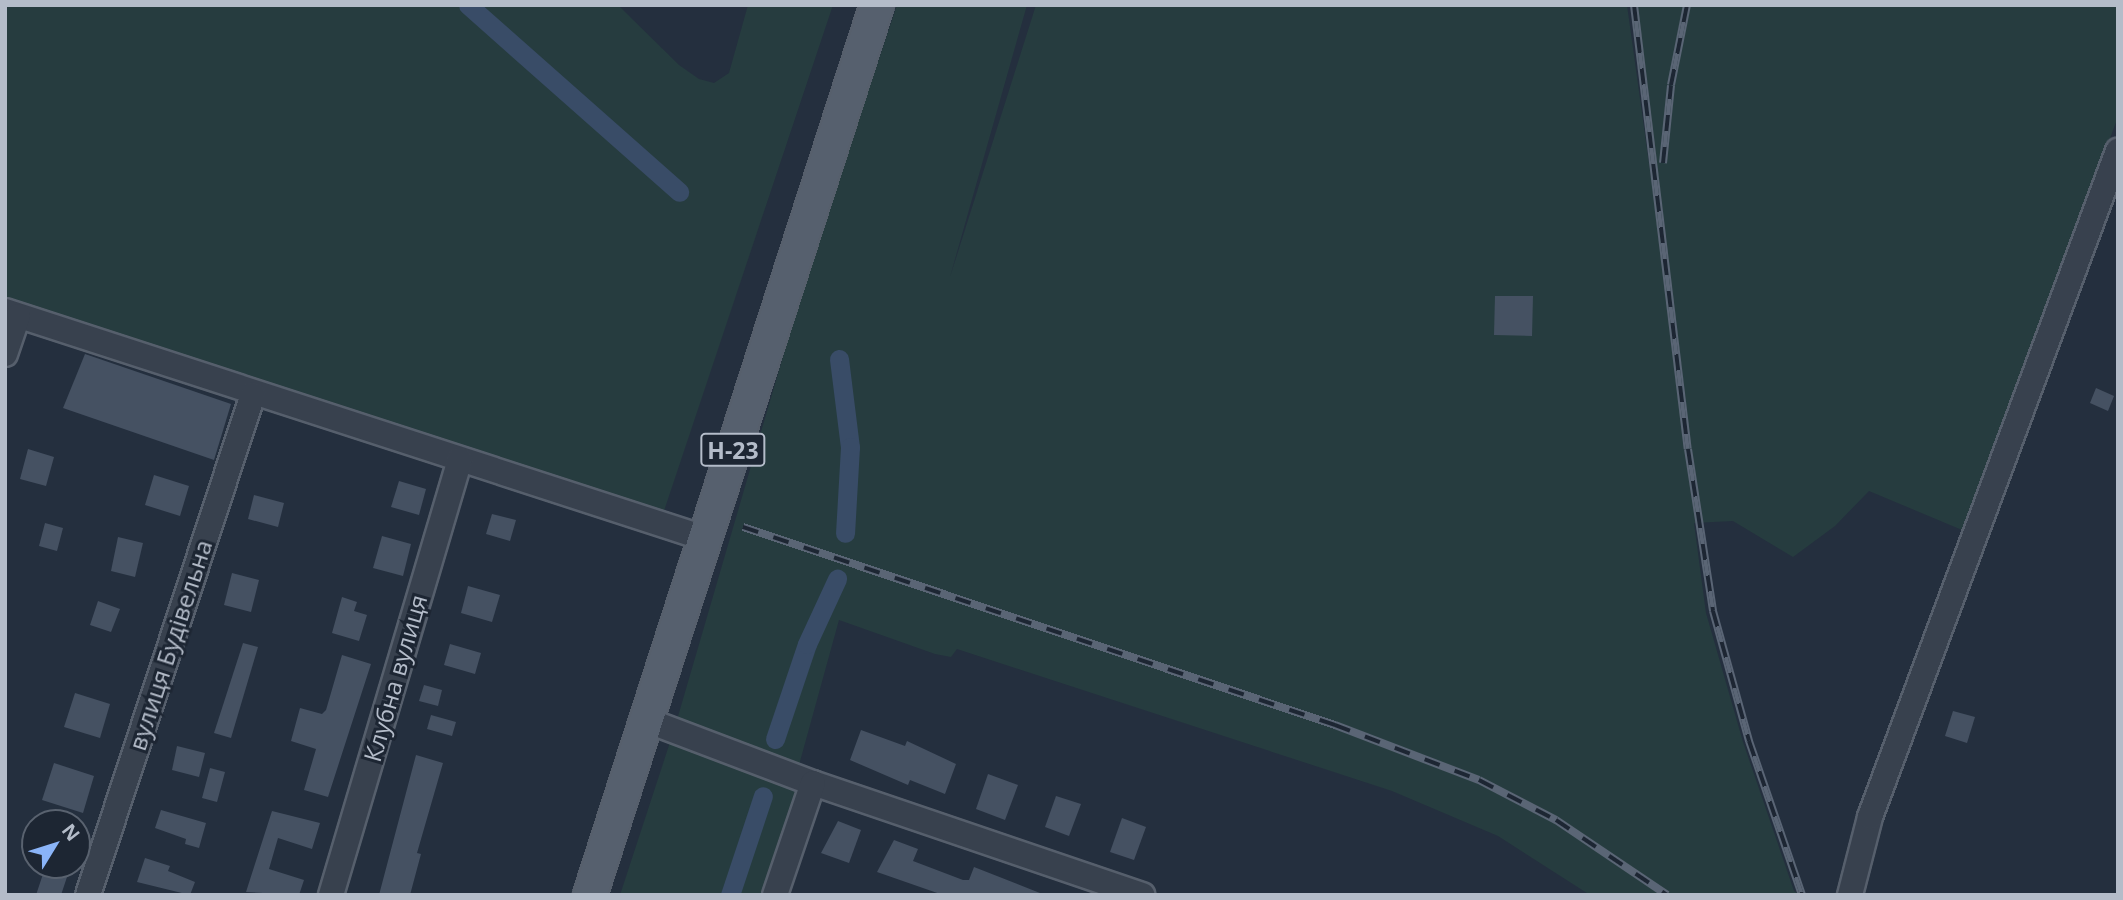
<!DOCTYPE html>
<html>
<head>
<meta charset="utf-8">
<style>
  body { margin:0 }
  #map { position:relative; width:2123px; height:900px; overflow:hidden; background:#242f3e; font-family:"Open Sans",sans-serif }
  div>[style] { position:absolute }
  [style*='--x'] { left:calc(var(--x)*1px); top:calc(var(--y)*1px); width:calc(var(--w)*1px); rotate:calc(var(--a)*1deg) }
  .green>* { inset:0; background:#263c3f }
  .canal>* { height:19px; margin:-9.5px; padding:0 9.5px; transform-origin:9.5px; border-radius:9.5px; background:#394c67 }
  .building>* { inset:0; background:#455162 }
  .roads { filter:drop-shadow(2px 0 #565f6c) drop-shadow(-2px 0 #565f6c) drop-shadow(0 2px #565f6c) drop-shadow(0 -2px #565f6c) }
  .minor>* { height:24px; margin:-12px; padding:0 12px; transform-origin:12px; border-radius:12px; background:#38414e }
  .major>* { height:32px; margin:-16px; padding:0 16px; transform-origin:16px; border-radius:16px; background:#56606e }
  .rail>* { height:8px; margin-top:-4px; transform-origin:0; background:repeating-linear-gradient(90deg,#1d2633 0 16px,#5a6575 0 32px); box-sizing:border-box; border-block:2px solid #5a6575 }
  span { translate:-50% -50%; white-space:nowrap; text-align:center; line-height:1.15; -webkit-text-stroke:6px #1d2633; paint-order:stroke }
  .shield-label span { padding:2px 5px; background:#1d2633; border:2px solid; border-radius:5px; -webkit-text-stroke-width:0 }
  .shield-label { font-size:23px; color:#b4bcc9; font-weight:700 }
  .street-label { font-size:24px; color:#b4bcc9 }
  .frame { position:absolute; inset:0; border:7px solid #b4bcc9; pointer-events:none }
  .north { position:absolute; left:21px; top:809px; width:70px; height:70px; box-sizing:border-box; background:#1d2633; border:2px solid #59626f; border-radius:50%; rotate:52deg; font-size:19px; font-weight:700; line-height:28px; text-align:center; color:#b4bcc9 }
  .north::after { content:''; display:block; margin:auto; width:24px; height:32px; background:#8ab4f8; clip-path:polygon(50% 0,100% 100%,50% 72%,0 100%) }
</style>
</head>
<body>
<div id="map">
  <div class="green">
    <i style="clip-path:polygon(5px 5px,618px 5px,679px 65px,699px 79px,714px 83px,729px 73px,748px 5px,833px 5px,659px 526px,5px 311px)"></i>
    <i style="clip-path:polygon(897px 5px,1027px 5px,950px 277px,1036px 5px,1627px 5px,1651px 178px,1632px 5px,2118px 5px,2118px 117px,1962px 530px,1869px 491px,1835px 526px,1793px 557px,1733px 521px,1694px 523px,1706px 613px,1743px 742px,1794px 891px,1800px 895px,1590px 895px,1498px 836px,1392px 791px,957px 649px,951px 657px,935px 654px,839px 620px,796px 776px,813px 783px,776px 895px,620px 895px,674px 730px,810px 264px)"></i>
  </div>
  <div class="canal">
    <i style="--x:468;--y:5;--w:282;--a:41.5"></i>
    <i style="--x:839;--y:359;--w:89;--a:82.9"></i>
    <i style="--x:850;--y:447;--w:86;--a:93.3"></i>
    <i style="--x:775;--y:739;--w:100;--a:-71.4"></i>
    <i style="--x:807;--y:644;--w:72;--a:-65.2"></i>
    <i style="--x:730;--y:895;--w:104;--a:-71.6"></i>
  </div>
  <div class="building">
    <i style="clip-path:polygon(1495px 296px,1533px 296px,1532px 336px,1494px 335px)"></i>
    <i style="clip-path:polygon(85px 354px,231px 404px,214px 460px,63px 408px)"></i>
    <i style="clip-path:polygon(2096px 388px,2114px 396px,2108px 411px,2090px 403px)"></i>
    <i style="clip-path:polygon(28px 449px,54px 457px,46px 486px,20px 479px)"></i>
    <i style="clip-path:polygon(154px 475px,189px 486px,180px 516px,145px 505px)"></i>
    <i style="clip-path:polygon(399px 481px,426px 489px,419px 515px,391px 507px)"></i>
    <i style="clip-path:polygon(254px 495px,284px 503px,278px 527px,248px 519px)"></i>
    <i style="clip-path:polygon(492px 514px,516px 520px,510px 541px,486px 534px)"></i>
    <i style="clip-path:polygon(45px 523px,63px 528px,57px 551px,39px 546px)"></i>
    <i style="clip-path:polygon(382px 536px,411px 544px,403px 576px,373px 568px)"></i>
    <i style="clip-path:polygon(118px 537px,143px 543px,135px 577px,111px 571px)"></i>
    <i style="clip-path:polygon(232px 573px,259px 580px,251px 612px,224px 605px)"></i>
    <i style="clip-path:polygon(468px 586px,500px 595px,492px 622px,461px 613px)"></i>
    <i style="clip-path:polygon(342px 597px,357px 602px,354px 611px,367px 615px,359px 641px,332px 633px)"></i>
    <i style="clip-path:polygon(98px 601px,120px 609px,111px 632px,90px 625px)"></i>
    <i style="clip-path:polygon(243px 643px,258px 647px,231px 738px,214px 733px)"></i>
    <i style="clip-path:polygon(450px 644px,481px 653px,475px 674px,444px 665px)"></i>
    <i style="clip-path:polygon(342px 655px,371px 664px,328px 797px,304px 790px,316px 749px,291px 741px,300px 708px,322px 714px,326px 710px)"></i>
    <i style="clip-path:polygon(424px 685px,442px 690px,438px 706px,419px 701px)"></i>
    <i style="clip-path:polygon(75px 693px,110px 704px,100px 738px,64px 727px)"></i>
    <i style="clip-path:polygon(1953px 711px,1975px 717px,1967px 743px,1945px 736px)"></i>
    <i style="clip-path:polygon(431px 715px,456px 722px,452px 736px,427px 729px)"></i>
    <i style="clip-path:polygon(861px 730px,905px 746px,907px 741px,956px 764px,945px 794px,910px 780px,908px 785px,850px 760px)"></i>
    <i style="clip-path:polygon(177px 746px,205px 753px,199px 777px,172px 770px)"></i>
    <i style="clip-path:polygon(416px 755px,443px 763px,417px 853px,421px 854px,410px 895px,379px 895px)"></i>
    <i style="clip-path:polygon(54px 763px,94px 776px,83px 813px,42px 800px)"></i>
    <i style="clip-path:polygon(210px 768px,225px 772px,217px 802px,202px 798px)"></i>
    <i style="clip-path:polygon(988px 774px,1018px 785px,1005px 820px,976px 809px)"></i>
    <i style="clip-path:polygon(1056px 796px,1081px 804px,1069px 836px,1045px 827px)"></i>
    <i style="clip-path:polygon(161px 810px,206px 823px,199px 848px,185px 844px,186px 839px,155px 828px)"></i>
    <i style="clip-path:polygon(272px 811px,320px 823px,312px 849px,278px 838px,269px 869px,304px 880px,299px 895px,246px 892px)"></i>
    <i style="clip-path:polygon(1122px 818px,1146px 827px,1134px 860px,1110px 852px)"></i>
    <i style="clip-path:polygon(838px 821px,861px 830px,849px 863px,821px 853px)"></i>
    <i style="clip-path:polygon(894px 840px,918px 849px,913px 861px,963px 880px,969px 880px,974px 867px,1045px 895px,943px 895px,877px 872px)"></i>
    <i style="clip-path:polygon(145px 858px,170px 866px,168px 871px,195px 882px,190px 895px,137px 882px)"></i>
    <i style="clip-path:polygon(46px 865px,71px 865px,61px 895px,36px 895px)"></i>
  </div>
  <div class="roads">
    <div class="minor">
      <i style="--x:5;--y:311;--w:735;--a:17.99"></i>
      <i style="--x:5;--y:354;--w:40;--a:-71.1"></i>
      <i style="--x:646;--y:720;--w:178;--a:20.7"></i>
      <i style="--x:813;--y:783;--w:348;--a:18.8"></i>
      <i style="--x:88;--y:895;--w:527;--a:-71.77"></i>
      <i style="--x:331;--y:895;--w:454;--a:-73.5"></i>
      <i style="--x:775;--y:895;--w:118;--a:-71.3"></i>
      <i style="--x:1850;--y:895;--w:81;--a:-75.6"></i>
      <i style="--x:1870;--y:817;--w:711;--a:-69.58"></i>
    </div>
    <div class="major">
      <i style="--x:590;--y:895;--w:935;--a:-72.13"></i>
    </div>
  </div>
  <div class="rail">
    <i style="--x:1634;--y:5;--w:447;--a:83.1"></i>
    <i style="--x:1688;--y:449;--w:164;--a:81.2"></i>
    <i style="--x:1713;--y:611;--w:135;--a:74.5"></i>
    <i style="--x:1749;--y:741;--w:163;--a:71"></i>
    <i style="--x:1663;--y:163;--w:78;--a:-84.1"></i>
    <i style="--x:1671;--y:85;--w:82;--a:-78.7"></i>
    <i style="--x:743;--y:527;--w:624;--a:18.49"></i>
    <i style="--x:1335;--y:725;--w:154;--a:20.9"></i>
    <i style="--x:1479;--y:780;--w:87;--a:27.5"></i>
    <i style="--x:1556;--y:820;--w:134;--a:34"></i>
  </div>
  <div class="shield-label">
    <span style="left:733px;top:450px">Н-23</span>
  </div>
  <div class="street-label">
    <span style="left:170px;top:645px;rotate:-72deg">вулиця Будівельна</span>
    <span style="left:395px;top:678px;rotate:-74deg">Клубна вулиця</span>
  </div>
  <div class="frame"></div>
  <div class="north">N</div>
</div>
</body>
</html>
